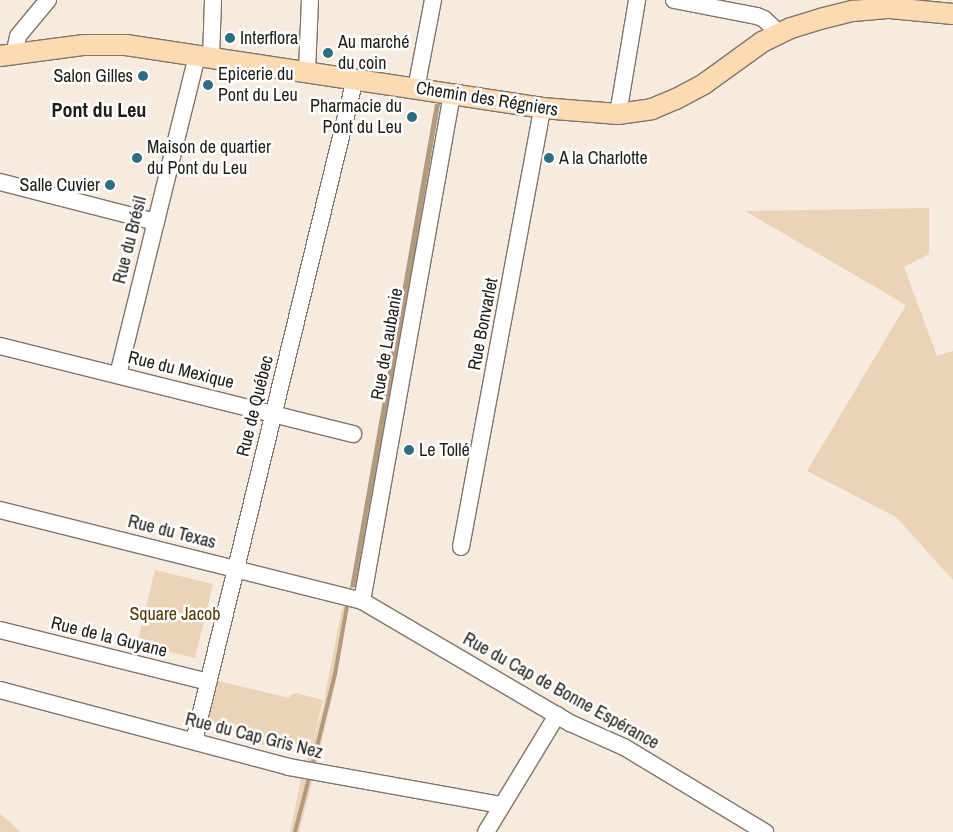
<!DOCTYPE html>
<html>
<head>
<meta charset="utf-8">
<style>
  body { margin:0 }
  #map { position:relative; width:953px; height:832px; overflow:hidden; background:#f6ebde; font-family:"Archivo Narrow",sans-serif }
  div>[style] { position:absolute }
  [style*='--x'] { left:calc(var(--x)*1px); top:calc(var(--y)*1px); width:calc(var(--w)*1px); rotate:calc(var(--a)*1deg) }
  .green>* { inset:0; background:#ebd3b7 }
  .water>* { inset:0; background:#b19a80 }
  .stream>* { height:4px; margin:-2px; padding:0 2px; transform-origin:2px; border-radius:2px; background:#b19a80 }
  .roads { filter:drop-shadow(1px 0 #7f756a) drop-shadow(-1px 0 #7f756a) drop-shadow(0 1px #7f756a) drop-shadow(0 -1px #7f756a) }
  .minor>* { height:16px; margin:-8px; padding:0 8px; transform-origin:8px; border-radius:8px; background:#fff }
  .major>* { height:20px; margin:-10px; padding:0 10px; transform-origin:10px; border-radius:10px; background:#fddbb2 }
  .dots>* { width:14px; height:14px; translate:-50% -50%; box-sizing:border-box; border:2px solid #fff; border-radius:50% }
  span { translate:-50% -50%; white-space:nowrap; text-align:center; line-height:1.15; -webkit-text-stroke:5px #fff; paint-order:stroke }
  .poi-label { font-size:18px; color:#201c17 }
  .left { translate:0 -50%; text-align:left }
  .right { translate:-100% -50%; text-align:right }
  .street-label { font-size:18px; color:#201c17 }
  .park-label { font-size:18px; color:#563602 }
  .quarter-label { font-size:20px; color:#201c17; font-weight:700 }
</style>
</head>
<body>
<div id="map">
  <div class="green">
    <i style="clip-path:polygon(929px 208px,929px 254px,904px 267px,937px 356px,953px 351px,953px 580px,896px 517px,807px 471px,906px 305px,745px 211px)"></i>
    <i style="clip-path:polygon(155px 570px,213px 584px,195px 658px,137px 644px)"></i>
    <i style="clip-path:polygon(346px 605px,344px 634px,336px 680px,313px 779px,299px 832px,290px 832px,302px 775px,322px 712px,342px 608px)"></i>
    <i style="clip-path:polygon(218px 681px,289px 698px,291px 695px,296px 693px,323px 700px,311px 748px,294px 744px,292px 752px,260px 744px,262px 737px,207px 723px)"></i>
    <i style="clip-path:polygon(0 814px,2px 815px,20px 832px,0 832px)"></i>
  </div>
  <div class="water">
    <i style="clip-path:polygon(435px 104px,440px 104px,414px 257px,355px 587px,350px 588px)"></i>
  </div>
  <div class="stream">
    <i style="--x:312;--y:767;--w:96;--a:-76.1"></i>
    <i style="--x:335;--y:674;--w:69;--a:-80"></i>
    <i style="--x:295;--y:832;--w:60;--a:-75.5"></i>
  </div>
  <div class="roads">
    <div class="minor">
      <i style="--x:674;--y:0;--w:85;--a:10.9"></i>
      <i style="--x:757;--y:16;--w:8;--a:23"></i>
      <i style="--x:764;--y:19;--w:21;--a:43"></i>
      <i style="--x:14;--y:54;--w:18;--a:-77"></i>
      <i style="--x:18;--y:36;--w:47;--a:-50.2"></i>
      <i style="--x:211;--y:58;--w:58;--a:-88"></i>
      <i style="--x:307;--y:71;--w:71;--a:-87.6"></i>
      <i style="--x:416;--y:89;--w:91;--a:-79.2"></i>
      <i style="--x:618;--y:114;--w:116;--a:-80.5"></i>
      <i style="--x:0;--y:182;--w:161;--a:14.4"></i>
      <i style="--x:0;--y:346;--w:364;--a:14"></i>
      <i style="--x:118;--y:375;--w:329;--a:-76.1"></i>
      <i style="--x:0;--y:510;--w:373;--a:14.1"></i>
      <i style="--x:362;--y:601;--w:241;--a:30.4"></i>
      <i style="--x:570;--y:723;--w:59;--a:24"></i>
      <i style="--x:624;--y:747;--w:165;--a:31.1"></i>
      <i style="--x:461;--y:547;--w:446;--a:-79.5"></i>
      <i style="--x:362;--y:601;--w:515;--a:-79.93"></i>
      <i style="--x:0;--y:630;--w:215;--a:14"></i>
      <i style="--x:0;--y:690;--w:299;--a:14.9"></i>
      <i style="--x:289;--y:767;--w:215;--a:10.2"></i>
      <i style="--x:194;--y:741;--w:681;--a:-76.33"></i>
      <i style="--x:486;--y:832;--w:137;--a:-58.7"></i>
    </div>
    <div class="major">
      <i style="--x:0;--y:56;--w:85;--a:-7.5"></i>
      <i style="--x:84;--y:45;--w:42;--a:0"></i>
      <i style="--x:126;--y:45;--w:421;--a:8.6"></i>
      <i style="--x:542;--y:108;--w:76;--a:4.5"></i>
      <i style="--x:618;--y:114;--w:34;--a:-8"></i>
      <i style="--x:652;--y:109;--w:26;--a:-23"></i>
      <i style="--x:676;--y:99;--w:32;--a:-28"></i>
      <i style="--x:704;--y:84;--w:72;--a:-35.9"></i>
      <i style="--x:762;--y:42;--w:32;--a:-26"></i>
      <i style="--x:791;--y:28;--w:30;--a:-17"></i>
      <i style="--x:820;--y:19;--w:34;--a:-14"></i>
      <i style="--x:853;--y:11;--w:37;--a:-5"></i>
      <i style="--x:890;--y:8;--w:63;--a:5.4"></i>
    </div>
  </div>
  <div class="dots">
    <i style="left:230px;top:38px;background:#2e6e82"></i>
    <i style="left:328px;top:53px;background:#2e6e82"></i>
    <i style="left:143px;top:76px;background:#2e6e82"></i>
    <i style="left:208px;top:85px;background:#2e6e82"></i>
    <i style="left:412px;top:117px;background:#2e6e82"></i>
    <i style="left:137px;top:158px;background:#2e6e82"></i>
    <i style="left:549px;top:158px;background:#2e6e82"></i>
    <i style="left:110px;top:185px;background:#2e6e82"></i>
    <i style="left:409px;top:450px;background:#2e6e82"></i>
  </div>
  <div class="poi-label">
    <span class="left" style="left:240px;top:38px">Interflora</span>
    <span class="left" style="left:338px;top:53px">Au marché<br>du coin</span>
    <span class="left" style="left:218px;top:85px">Epicerie du<br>Pont du Leu</span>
    <span class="right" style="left:133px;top:76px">Salon Gilles</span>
    <span class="right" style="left:402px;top:117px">Pharmacie du<br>Pont du Leu</span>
    <span class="left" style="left:147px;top:158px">Maison de quartier<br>du Pont du Leu</span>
    <span class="left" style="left:559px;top:158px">A la Charlotte</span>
    <span class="right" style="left:100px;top:185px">Salle Cuvier</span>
    <span class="left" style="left:419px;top:450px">Le Tollé</span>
  </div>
  <div class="street-label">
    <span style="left:487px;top:99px;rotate:9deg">Chemin des Régniers</span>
    <span style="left:130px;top:240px;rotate:-76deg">Rue du Brésil</span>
    <span style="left:483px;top:324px;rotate:-79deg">Rue Bonvarlet</span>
    <span style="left:387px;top:344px;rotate:-80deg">Rue de Laubanie</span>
    <span style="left:181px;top:370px;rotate:14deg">Rue du Mexique</span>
    <span style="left:255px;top:406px;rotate:-76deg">Rue de Québec</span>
    <span style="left:172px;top:532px;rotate:14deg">Rue du Texas</span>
    <span style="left:109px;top:637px;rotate:14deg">Rue de la Guyane</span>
    <span style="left:561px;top:691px;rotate:29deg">Rue du Cap de Bonne Espérance</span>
    <span style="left:254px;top:736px;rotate:14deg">Rue du Cap Gris Nez</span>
  </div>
  <div class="park-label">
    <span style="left:175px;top:614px">Square Jacob</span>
  </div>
  <div class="quarter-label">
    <span style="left:99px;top:109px">Pont du Leu</span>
  </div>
</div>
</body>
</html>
